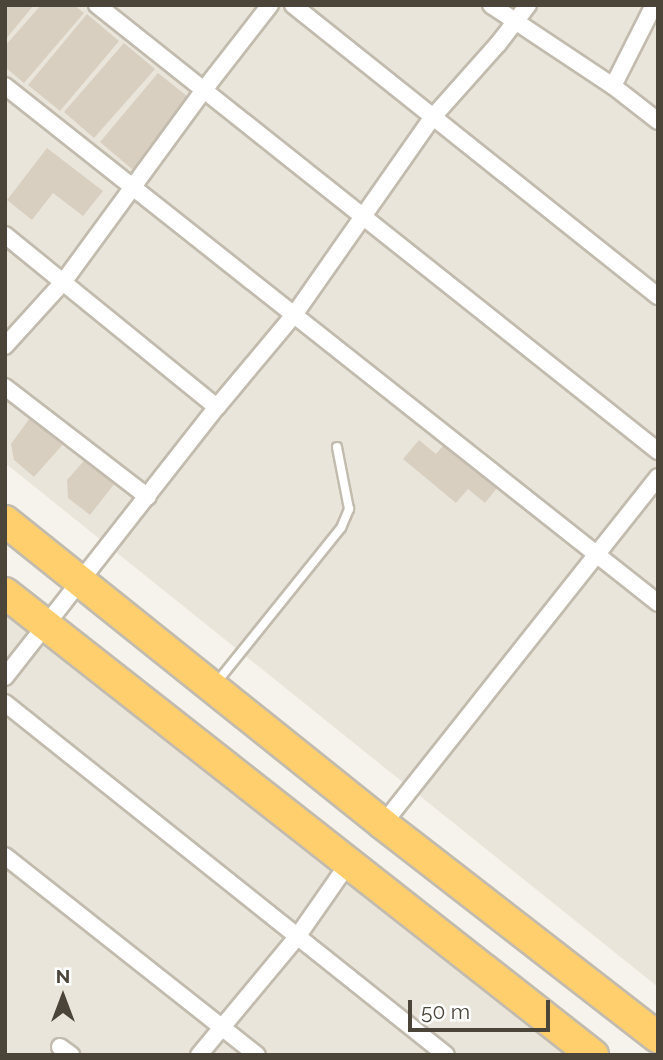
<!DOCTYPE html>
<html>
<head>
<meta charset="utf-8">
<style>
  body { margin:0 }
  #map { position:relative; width:663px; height:1060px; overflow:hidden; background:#f6f3ec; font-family:Raleway,sans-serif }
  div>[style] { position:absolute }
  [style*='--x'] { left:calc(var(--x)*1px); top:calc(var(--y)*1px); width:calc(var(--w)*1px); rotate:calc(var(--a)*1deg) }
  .residential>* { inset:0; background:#eae5da }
  .building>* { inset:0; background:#d8cfc1 }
  .roads { filter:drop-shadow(2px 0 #c2bbae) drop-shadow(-2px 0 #c2bbae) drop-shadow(0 2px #c2bbae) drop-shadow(0 -2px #c2bbae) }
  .lane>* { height:8px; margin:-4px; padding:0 4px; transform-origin:4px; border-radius:4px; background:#fff }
  .street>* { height:16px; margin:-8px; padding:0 8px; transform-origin:8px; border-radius:8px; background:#fff }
  .highway>* { height:30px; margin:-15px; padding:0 15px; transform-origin:15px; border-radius:15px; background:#ffcf6e }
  span { translate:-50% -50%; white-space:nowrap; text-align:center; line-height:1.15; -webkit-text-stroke:7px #fff; paint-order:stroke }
  .frame { position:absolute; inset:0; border:7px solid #4b4439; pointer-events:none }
  .north { position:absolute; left:28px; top:962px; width:70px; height:70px; -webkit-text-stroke:5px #fff; paint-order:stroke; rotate:0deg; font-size:19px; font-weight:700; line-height:28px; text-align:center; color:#4b4439 }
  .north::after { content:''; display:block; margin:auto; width:24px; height:32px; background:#4b4439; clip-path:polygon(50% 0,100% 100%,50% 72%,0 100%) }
  .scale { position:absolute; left:408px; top:1000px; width:142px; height:32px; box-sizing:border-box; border:4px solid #4b4439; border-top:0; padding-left:9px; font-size:21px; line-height:24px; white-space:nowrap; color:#4b4439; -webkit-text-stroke:5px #fff; paint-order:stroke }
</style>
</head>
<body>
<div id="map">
  <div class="residential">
    <i style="clip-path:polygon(5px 5px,658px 5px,658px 987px,5px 463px)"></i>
    <i style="clip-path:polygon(5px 605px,576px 1055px,5px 1055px)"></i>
  </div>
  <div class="building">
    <i style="clip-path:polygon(5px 5px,34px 5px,5px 40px)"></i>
    <i style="clip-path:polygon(41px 5px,74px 5px,84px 13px,24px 83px,5px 67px,5px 46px)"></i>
    <i style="clip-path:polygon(87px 14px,119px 41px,60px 111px,28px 85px)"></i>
    <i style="clip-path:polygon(124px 43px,155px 69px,94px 138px,64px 112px)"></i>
    <i style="clip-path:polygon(158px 73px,192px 100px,133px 170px,100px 142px)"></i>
    <i style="clip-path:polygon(47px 148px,103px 191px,83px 216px,53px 193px,32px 220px,7px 200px)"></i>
    <i style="clip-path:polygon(37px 408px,65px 442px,34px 477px,14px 460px,11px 444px)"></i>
    <i style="clip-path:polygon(419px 440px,436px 454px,448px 440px,501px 483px,485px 503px,468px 489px,456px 503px,403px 459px)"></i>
    <i style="clip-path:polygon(90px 454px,111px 464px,115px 483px,90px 515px,68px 498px,67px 480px)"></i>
  </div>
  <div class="roads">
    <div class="lane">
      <i style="--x:217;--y:682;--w:198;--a:-51.2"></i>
      <i style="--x:341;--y:528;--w:21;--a:-67"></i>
      <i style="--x:349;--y:509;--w:63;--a:-101"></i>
    </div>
    <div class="street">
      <i style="--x:97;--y:5;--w:717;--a:38.49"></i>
      <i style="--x:293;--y:5;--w:467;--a:38.6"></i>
      <i style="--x:491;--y:5;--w:146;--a:33.6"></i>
      <i style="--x:613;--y:86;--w:57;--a:37.9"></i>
      <i style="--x:5;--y:86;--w:833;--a:38.37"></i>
      <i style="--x:613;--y:86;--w:91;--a:-63.2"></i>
      <i style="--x:5;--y:235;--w:273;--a:39.1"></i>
      <i style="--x:5;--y:346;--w:88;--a:-47.8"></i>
      <i style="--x:64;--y:281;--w:235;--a:-53.8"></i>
      <i style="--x:203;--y:91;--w:109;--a:-52.1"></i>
      <i style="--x:5;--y:387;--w:180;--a:37.6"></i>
      <i style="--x:5;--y:677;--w:343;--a:-51.9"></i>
      <i style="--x:217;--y:407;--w:120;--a:-50.1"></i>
      <i style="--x:294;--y:315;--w:241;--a:-55"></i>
      <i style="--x:432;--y:118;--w:99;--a:-48.3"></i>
      <i style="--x:498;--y:44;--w:49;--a:-52.4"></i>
      <i style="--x:5;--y:703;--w:564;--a:38.6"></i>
      <i style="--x:383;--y:824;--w:443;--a:-51.6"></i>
      <i style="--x:5;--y:856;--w:321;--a:38.3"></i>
      <i style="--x:60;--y:1047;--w:14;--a:36"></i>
      <i style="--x:199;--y:1055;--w:153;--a:-50.3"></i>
      <i style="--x:297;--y:937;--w:89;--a:-55.1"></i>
    </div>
    <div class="highway">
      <i style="--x:5;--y:521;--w:484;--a:38.7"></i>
      <i style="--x:383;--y:824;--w:348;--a:37.8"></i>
      <i style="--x:5;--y:593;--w:748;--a:38.16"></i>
    </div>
  </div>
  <div class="frame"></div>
  <div class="north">N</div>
  <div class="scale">50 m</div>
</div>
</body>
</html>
